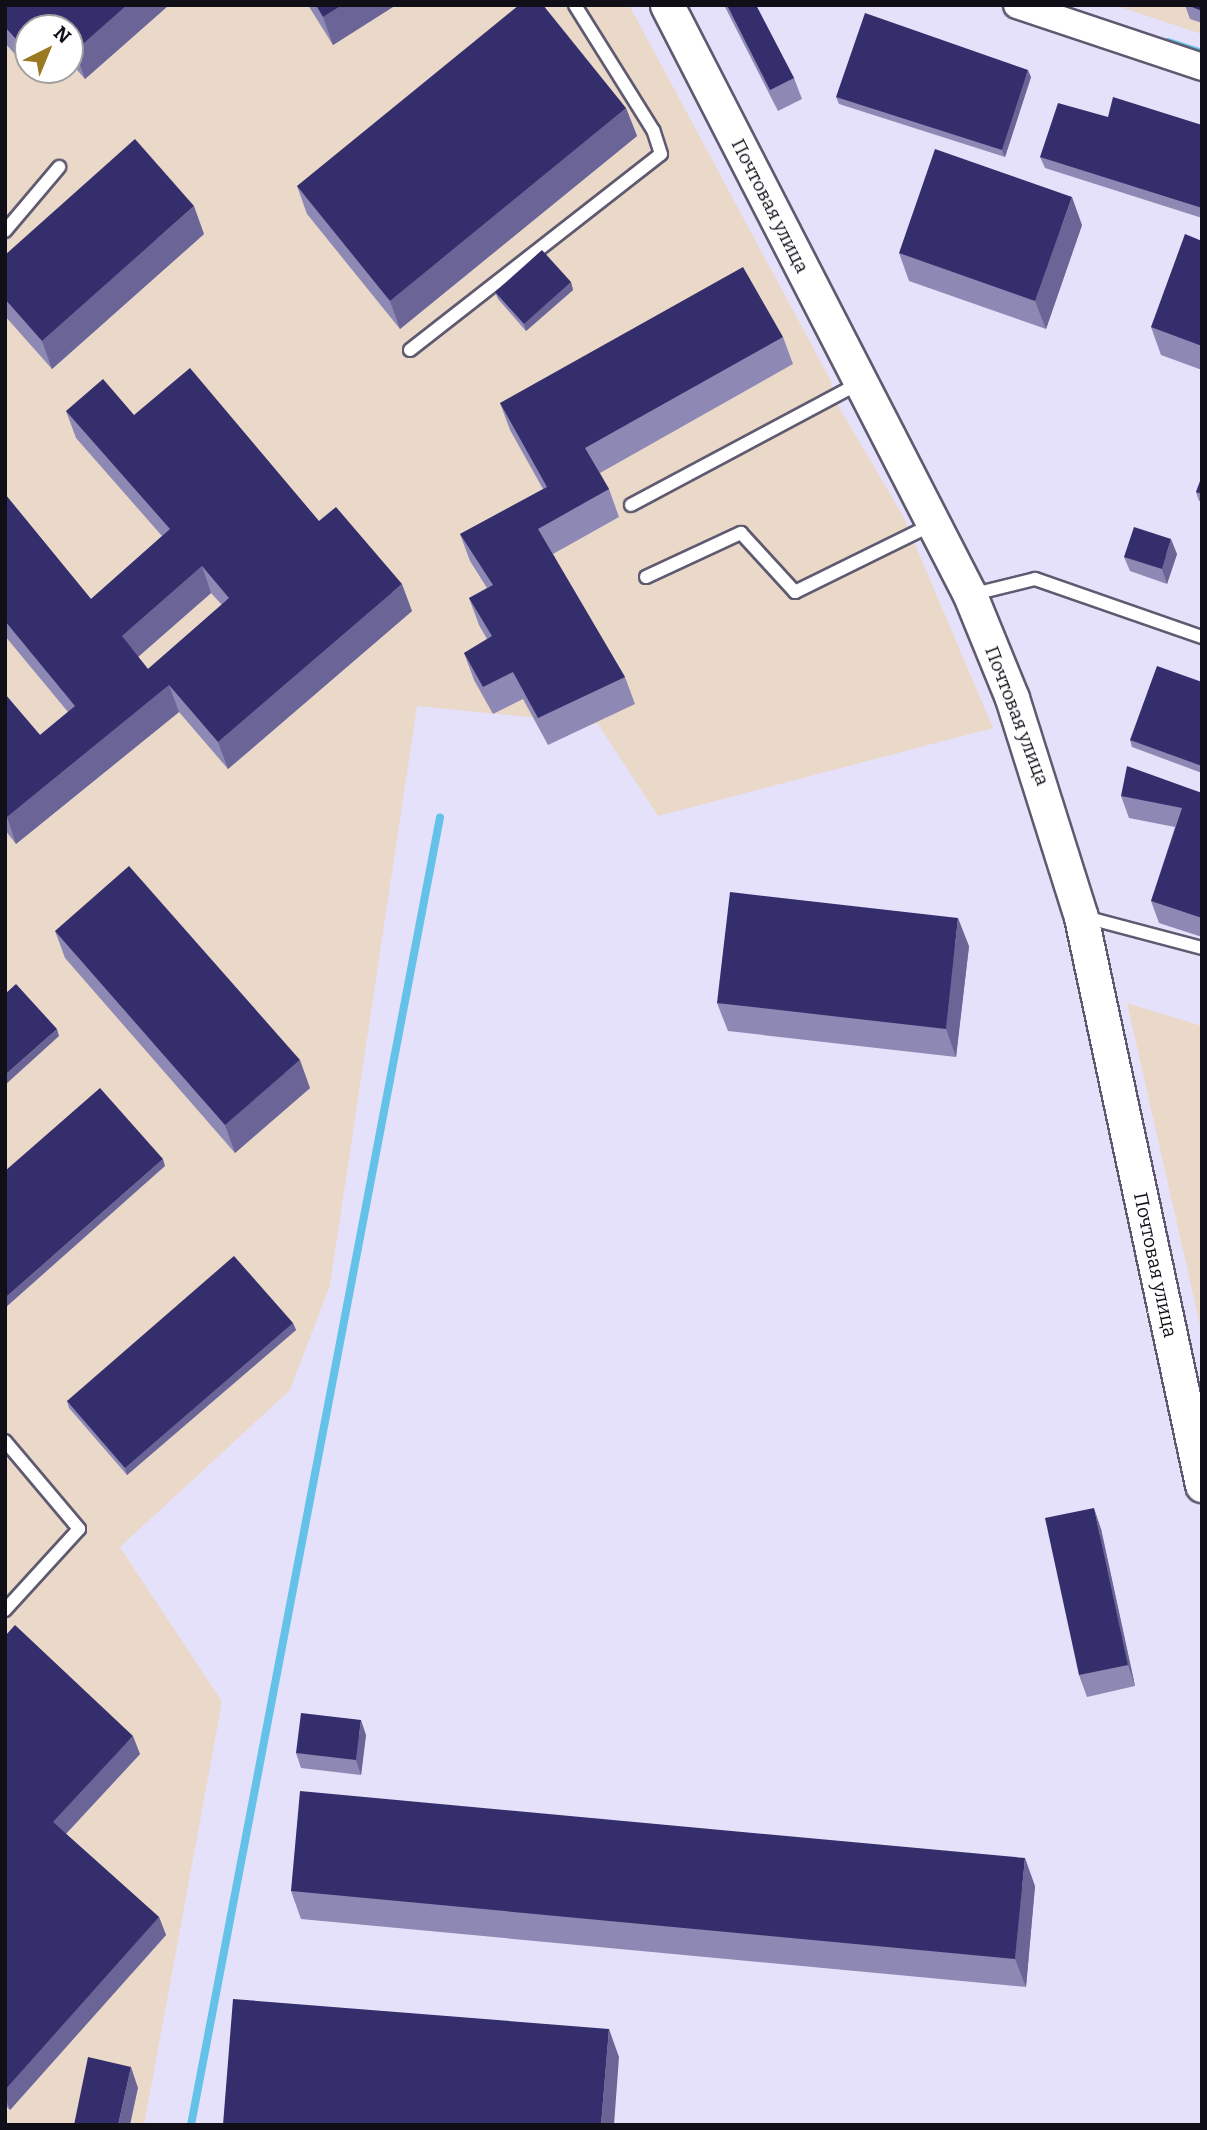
<!DOCTYPE html>
<html>
<head>
<meta charset="utf-8">
<style>
  body { margin:0 }
  #map { position:relative; width:1207px; height:2130px; overflow:hidden; background:#e6e1fb; font-family:Bitter,serif }
  div>[style] { position:absolute }
  [style*='--x'] { left:calc(var(--x)*1px); top:calc(var(--y)*1px); width:calc(var(--w)*1px); rotate:calc(var(--a)*1deg) }
  .industrial>* { inset:0; background:#ead8c8 }
  .stream>* { height:8px; margin:-4px; padding:0 4px; transform-origin:4px; border-radius:4px; background:#64c2e8 }
  .roads { filter:drop-shadow(2px 0 #5f5a70) drop-shadow(-2px 0 #5f5a70) drop-shadow(0 2px #5f5a70) drop-shadow(0 -2px #5f5a70) }
  .service>* { height:12px; margin:-6px; padding:0 6px; transform-origin:6px; border-radius:6px; background:#fff }
  .minor>* { height:26px; margin:-13px; padding:0 13px; transform-origin:13px; border-radius:13px; background:#fff }
  .tertiary>* { height:33px; margin:-16.5px; padding:0 16.5px; transform-origin:16.5px; border-radius:16.5px; background:#fff }
  .wall>* { inset:0; background:#8e88b4 }
  .shaded-wall>* { inset:0; background:#6a6497 }
  .building>* { inset:0; background:#352e6c }
  span { translate:-50% -50%; white-space:nowrap; text-align:center; line-height:1.15; -webkit-text-stroke:7px #fff; paint-order:stroke }
  .street-label { font-size:19px; color:#100e17 }
  .frame { position:absolute; inset:0; border:7px solid #100e17; pointer-events:none }
  .north { position:absolute; left:14px; top:14px; width:70px; height:70px; box-sizing:border-box; background:#fff; border:2px solid #9f9fa2; border-radius:50%; rotate:43deg; font-size:19px; font-weight:700; line-height:28px; text-align:center; color:#100e17 }
  .north::after { content:''; display:block; margin:auto; width:24px; height:32px; background:#997922; clip-path:polygon(50% 0,100% 100%,50% 72%,0 100%) }
</style>
</head>
<body>
<div id="map">
  <div class="industrial">
    <i style="clip-path:polygon(evenodd,5px 5px,629px 5px,831px 381px,833px 397px,903px 516px,993px 728px,658px 816px,598px 724px,417px 706px,330px 1285px,290px 1390px,120px 1547px,222px 1702px,144px 2125px,5px 2125px,5px 5px,28px 28px,70px 28px,70px 70px,28px 70px,28px 28px)"></i>
    <i style="clip-path:polygon(1114px 5px,1202px 5px,1202px 34px)"></i>
    <i style="clip-path:polygon(1127px 1003px,1202px 1026px,1202px 1334px)"></i>
  </div>
  <div class="stream">
    <i style="--x:1168;--y:42;--w:36;--a:18"></i>
    <i style="--x:191;--y:2125;--w:1331;--a:-79.22"></i>
  </div>
  <div class="roads">
    <div class="service">
      <i style="--x:5;--y:231;--w:84;--a:-49.8"></i>
      <i style="--x:410;--y:350;--w:318;--a:-38"></i>
      <i style="--x:661;--y:154;--w:25;--a:-108"></i>
      <i style="--x:653;--y:130;--w:147;--a:-122"></i>
      <i style="--x:631;--y:505;--w:261;--a:-28.1"></i>
      <i style="--x:646;--y:577;--w:105;--a:-24.9"></i>
      <i style="--x:741;--y:533;--w:80;--a:47.5"></i>
      <i style="--x:795;--y:592;--w:154;--a:-26.2"></i>
      <i style="--x:970;--y:595;--w:67;--a:-13.8"></i>
      <i style="--x:1035;--y:579;--w:177;--a:19.2"></i>
      <i style="--x:1085;--y:917;--w:121;--a:14.8"></i>
      <i style="--x:5;--y:1441;--w:115;--a:49.9"></i>
      <i style="--x:79;--y:1529;--w:110;--a:132.4"></i>
    </div>
    <div class="minor">
      <i style="--x:1017;--y:5;--w:195;--a:18.5"></i>
    </div>
    <div class="tertiary">
      <i style="--x:667;--y:5;--w:663;--a:62.82"></i>
      <i style="--x:970;--y:595;--w:111;--a:67.8"></i>
      <i style="--x:1012;--y:698;--w:230;--a:72.5"></i>
      <i style="--x:1081;--y:917;--w:581;--a:77.97"></i>
    </div>
  </div>
  <div class="wall">
    <i style="clip-path:polygon(5px 5px,169px 5px,85px 79px,70px 62px,70px 28px,28px 28px,28px 69px,5px 43px)"></i>
    <i style="clip-path:polygon(308px 5px,396px 5px,333px 45px)"></i>
    <i style="clip-path:polygon(724px 5px,756px 5px,794px 78px,802px 99px,778px 111px)"></i>
    <i style="clip-path:polygon(1185px 5px,1202px 5px,1202px 23px,1190px 19px)"></i>
    <i style="clip-path:polygon(29px 70px,50px 70px,38px 80px)"></i>
    <i style="clip-path:polygon(1031px 77px,1005px 157px,839px 104px,836px 97px)"></i>
    <i style="clip-path:polygon(626px 108px,637px 136px,400px 329px,307px 214px,297px 186px)"></i>
    <i style="clip-path:polygon(1108px 117px,1202px 125px,1202px 218px,1045px 168px,1040px 157px)"></i>
    <i style="clip-path:polygon(1082px 225px,1046px 329px,909px 281px,899px 253px)"></i>
    <i style="clip-path:polygon(204px 234px,52px 369px,5px 316px,5px 255px)"></i>
    <i style="clip-path:polygon(1202px 241px,1202px 370px,1161px 355px,1151px 327px)"></i>
    <i style="clip-path:polygon(571px 282px,573px 290px,526px 331px,498px 299px,495px 292px)"></i>
    <i style="clip-path:polygon(783px 337px,793px 364px,600px 473px,609px 489px,619px 517px,553px 554px,625px 677px,635px 704px,548px 745px,523px 699px,493px 714px,474px 680px,464px 653px,487px 639px,479px 625px,469px 598px,487px 588px,470px 561px,460px 534px,543px 489px,510px 430px,500px 403px)"></i>
    <i style="clip-path:polygon(evenodd,66px 411px,134px 415px,319px 521px,412px 611px,228px 769px,179px 712px,16px 844px,5px 830px,5px 694px,40px 735px,68px 712px,5px 636px,5px 494px,91px 599px,162px 536px,76px 438px,66px 411px,211px 593px,222px 605px,148px 669px,138px 657px,211px 593px)"></i>
    <i style="clip-path:polygon(1202px 476px,1202px 501px,1199px 501px,1196px 492px)"></i>
    <i style="clip-path:polygon(1177px 554px,1167px 584px,1130px 571px,1124px 557px)"></i>
    <i style="clip-path:polygon(1202px 682px,1202px 773px,1132px 747px,1130px 740px)"></i>
    <i style="clip-path:polygon(1202px 793px,1202px 937px,1159px 923px,1151px 901px,1175px 827px,1129px 818px,1121px 796px)"></i>
    <i style="clip-path:polygon(55px 931px,310px 1088px,235px 1153px,65px 958px)"></i>
    <i style="clip-path:polygon(969px 946px,956px 1057px,728px 1031px,717px 1003px)"></i>
    <i style="clip-path:polygon(293px 1323px,296px 1330px,127px 1475px,69px 1408px,67px 1401px)"></i>
    <i style="clip-path:polygon(1101px 1529px,1135px 1686px,1087px 1697px,1079px 1675px)"></i>
    <i style="clip-path:polygon(5px 1636px,140px 1754px,66px 1834px,159px 1917px,166px 1935px,10px 2110px,5px 2105px)"></i>
    <i style="clip-path:polygon(366px 1735px,361px 1775px,301px 1768px,296px 1753px)"></i>
    <i style="clip-path:polygon(1035px 1886px,1026px 1987px,301px 1919px,291px 1891px)"></i>
  </div>
  <div class="shaded-wall">
    <i style="clip-path:polygon(127px 5px,169px 5px,85px 79px,75px 51px)"></i>
    <i style="clip-path:polygon(342px 5px,396px 5px,333px 45px,323px 17px)"></i>
    <i style="clip-path:polygon(34px 70px,50px 70px,38px 80px)"></i>
    <i style="clip-path:polygon(1028px 70px,1031px 77px,1005px 157px,1002px 150px)"></i>
    <i style="clip-path:polygon(626px 108px,637px 136px,400px 329px,390px 301px)"></i>
    <i style="clip-path:polygon(1072px 197px,1082px 225px,1046px 329px,1035px 301px)"></i>
    <i style="clip-path:polygon(194px 206px,204px 234px,52px 369px,42px 341px)"></i>
    <i style="clip-path:polygon(571px 282px,573px 290px,526px 331px,524px 324px)"></i>
    <i style="clip-path:polygon(1171px 539px,1177px 554px,1167px 584px,1162px 569px)"></i>
    <i style="clip-path:polygon(202px 566px,211px 593px,131px 663px,122px 636px)"></i>
    <i style="clip-path:polygon(402px 584px,412px 611px,228px 769px,218px 742px)"></i>
    <i style="clip-path:polygon(169px 685px,179px 712px,16px 844px,7px 817px)"></i>
    <i style="clip-path:polygon(958px 918px,969px 946px,956px 1057px,946px 1029px)"></i>
    <i style="clip-path:polygon(57px 1029px,59px 1036px,5px 1085px,5px 1075px)"></i>
    <i style="clip-path:polygon(300px 1060px,310px 1088px,235px 1153px,225px 1125px)"></i>
    <i style="clip-path:polygon(163px 1159px,165px 1166px,5px 1308px,5px 1298px)"></i>
    <i style="clip-path:polygon(293px 1323px,296px 1330px,127px 1475px,125px 1468px)"></i>
    <i style="clip-path:polygon(1094px 1508px,1101px 1529px,1135px 1686px,1128px 1665px)"></i>
    <i style="clip-path:polygon(361px 1720px,366px 1735px,361px 1775px,356px 1760px)"></i>
    <i style="clip-path:polygon(133px 1736px,140px 1754px,60px 1840px,53px 1822px)"></i>
    <i style="clip-path:polygon(1025px 1858px,1035px 1886px,1026px 1987px,1015px 1959px)"></i>
    <i style="clip-path:polygon(159px 1917px,166px 1935px,10px 2110px,5px 2096px,5px 2090px)"></i>
    <i style="clip-path:polygon(609px 2029px,619px 2057px,614px 2125px,601px 2125px)"></i>
    <i style="clip-path:polygon(131px 2067px,138px 2088px,130px 2125px,118px 2125px)"></i>
  </div>
  <div class="building">
    <i style="clip-path:polygon(5px 5px,127px 5px,75px 51px,70px 45px,70px 28px,28px 28px,28px 52px,5px 27px)"></i>
    <i style="clip-path:polygon(316px 5px,342px 5px,323px 17px)"></i>
    <i style="clip-path:polygon(519px 5px,543px 5px,626px 108px,390px 301px,297px 186px)"></i>
    <i style="clip-path:polygon(727px 5px,756px 5px,794px 78px,770px 90px)"></i>
    <i style="clip-path:polygon(1187px 5px,1202px 5px,1202px 11px)"></i>
    <i style="clip-path:polygon(865px 13px,1028px 70px,1002px 150px,836px 97px)"></i>
    <i style="clip-path:polygon(1113px 97px,1202px 125px,1202px 208px,1040px 157px,1058px 103px,1108px 117px)"></i>
    <i style="clip-path:polygon(135px 139px,194px 206px,42px 341px,5px 299px,5px 255px)"></i>
    <i style="clip-path:polygon(935px 149px,1072px 197px,1035px 301px,899px 253px)"></i>
    <i style="clip-path:polygon(1185px 234px,1202px 241px,1202px 346px,1151px 327px)"></i>
    <i style="clip-path:polygon(542px 250px,571px 282px,524px 324px,495px 292px)"></i>
    <i style="clip-path:polygon(743px 267px,783px 337px,585px 448px,609px 489px,538px 529px,625px 677px,538px 718px,513px 672px,483px 687px,464px 653px,492px 636px,469px 598px,493px 585px,460px 534px,547px 487px,500px 403px)"></i>
    <i style="clip-path:polygon(evenodd,190px 368px,319px 521px,336px 507px,402px 584px,218px 742px,169px 685px,7px 817px,5px 815px,5px 694px,40px 735px,75px 706px,5px 621px,5px 494px,91px 599px,170px 529px,66px 411px,103px 379px,134px 415px,190px 368px,202px 566px,229px 598px,148px 669px,122px 636px,202px 566px)"></i>
    <i style="clip-path:polygon(1202px 476px,1202px 494px,1196px 492px)"></i>
    <i style="clip-path:polygon(1134px 527px,1171px 539px,1162px 569px,1124px 557px)"></i>
    <i style="clip-path:polygon(1157px 666px,1202px 682px,1202px 766px,1130px 740px)"></i>
    <i style="clip-path:polygon(1127px 766px,1202px 793px,1202px 918px,1151px 901px,1182px 808px,1121px 796px)"></i>
    <i style="clip-path:polygon(129px 866px,300px 1060px,225px 1125px,55px 931px)"></i>
    <i style="clip-path:polygon(730px 892px,958px 918px,946px 1029px,717px 1003px)"></i>
    <i style="clip-path:polygon(16px 984px,57px 1029px,5px 1075px,5px 994px)"></i>
    <i style="clip-path:polygon(100px 1088px,163px 1159px,5px 1298px,5px 1171px)"></i>
    <i style="clip-path:polygon(234px 1256px,293px 1323px,125px 1468px,67px 1401px)"></i>
    <i style="clip-path:polygon(1094px 1508px,1128px 1665px,1079px 1675px,1045px 1518px)"></i>
    <i style="clip-path:polygon(15px 1625px,133px 1736px,53px 1822px,159px 1917px,5px 2090px,5px 1636px)"></i>
    <i style="clip-path:polygon(301px 1713px,361px 1720px,356px 1760px,296px 1753px)"></i>
    <i style="clip-path:polygon(300px 1791px,1025px 1858px,1015px 1959px,291px 1891px)"></i>
    <i style="clip-path:polygon(233px 1999px,609px 2029px,601px 2125px,223px 2125px)"></i>
    <i style="clip-path:polygon(88px 2057px,131px 2067px,118px 2125px,74px 2125px)"></i>
  </div>
  <div class="street-label">
    <span style="left:770px;top:206px;rotate:63deg">Почтовая улица</span>
    <span style="left:1017px;top:716px;rotate:69deg">Почтовая улица</span>
    <span style="left:1155px;top:1265px;rotate:78deg">Почтовая улица</span>
  </div>
  <div class="frame"></div>
  <div class="north">N</div>
</div>
</body>
</html>
